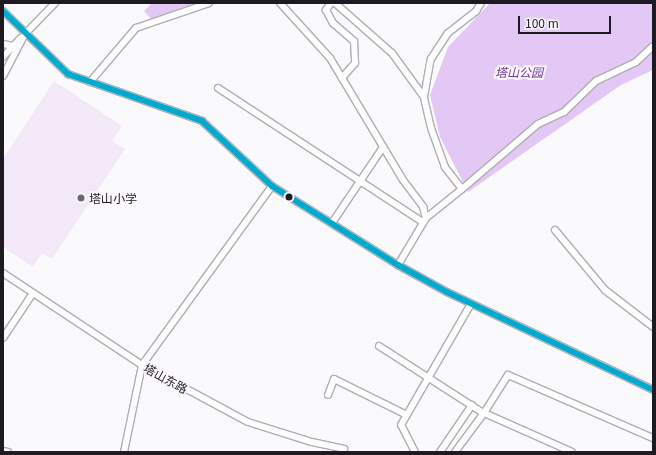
<!DOCTYPE html>
<html>
<head>
<meta charset="utf-8">
<style>
  body { margin:0 }
  #map { position:relative; width:656px; height:455px; overflow:hidden; background:#faf9fb; font-family:Georgia,"Noto Sans SC",serif }
  div>[style] { position:absolute }
  [style*='--x'] { left:calc(var(--x)*1px); top:calc(var(--y)*1px); width:calc(var(--w)*1px); rotate:calc(var(--a)*1deg) }
  .green>* { inset:0; background:#f2e8f8 }
  .forest>* { inset:0; background:#e3c8f6 }
  .roads { filter:drop-shadow(1px 0 #b0adb2) drop-shadow(-1px 0 #b0adb2) drop-shadow(0 1px #b0adb2) drop-shadow(0 -1px #b0adb2) }
  .minor>* { height:6px; margin:-3px; padding:0 3px; transform-origin:3px; border-radius:3px; background:#fefefe }
  .bus-1>* { height:6px; margin:-3px; padding:0 3px; transform-origin:3px; border-radius:3px; background:#00a9ce }
  .dots>* { width:11px; height:11px; translate:-50% -50%; box-sizing:border-box; border:2px solid #faf8fc; border-radius:50% }
  span { translate:-50% -50%; white-space:nowrap; text-align:center; line-height:1.15; -webkit-text-stroke:4px #faf8fc; paint-order:stroke }
  .park-label { font-size:12px; color:#743695; font-style:italic }
  .poi-label { font-size:12px; color:#1f1a22 }
  .left { translate:0 -50%; text-align:left }
  .street-label { font-size:12px; color:#1f1a22 }
  .frame { position:absolute; inset:0; border:4px solid #1f1a22; pointer-events:none }
  .scale { position:absolute; left:518px; top:16px; width:93px; height:18px; box-sizing:border-box; border:2px solid #1f1a22; border-top:0; padding-left:5px; font-size:12px; line-height:14px; white-space:nowrap; color:#1f1a22; -webkit-text-stroke:3px #faf8fc; paint-order:stroke }
</style>
</head>
<body>
<div id="map">
  <div class="green">
    <i style="clip-path:polygon(54px 81px,122px 126px,112px 141px,125px 149px,52px 259px,42px 253px,33px 267px,3px 247px,3px 159px)"></i>
  </div>
  <div class="forest">
    <i style="clip-path:polygon(152px 3px,195px 3px,151px 19px,144px 11px)"></i>
    <i style="clip-path:polygon(490px 3px,653px 3px,653px 70px,621px 85px,468px 192px,440px 137px,430px 95px,448px 47px)"></i>
  </div>
  <div class="roads">
    <div class="minor">
      <i style="--x:280;--y:3;--w:74;--a:47.7"></i>
      <i style="--x:330;--y:58;--w:142;--a:59.1"></i>
      <i style="--x:403;--y:180;--w:34;--a:53"></i>
      <i style="--x:423;--y:207;--w:11;--a:75"></i>
      <i style="--x:426;--y:218;--w:55;--a:120.8"></i>
      <i style="--x:331;--y:3;--w:9;--a:126"></i>
      <i style="--x:326;--y:10;--w:15;--a:62"></i>
      <i style="--x:333;--y:23;--w:28;--a:41"></i>
      <i style="--x:354;--y:41;--w:22;--a:87"></i>
      <i style="--x:355;--y:63;--w:18;--a:131"></i>
      <i style="--x:335;--y:3;--w:76;--a:41.3"></i>
      <i style="--x:392;--y:53;--w:54;--a:54"></i>
      <i style="--x:3;--y:11;--w:91;--a:44.1"></i>
      <i style="--x:68;--y:74;--w:142;--a:19.3"></i>
      <i style="--x:202;--y:121;--w:96;--a:42.9"></i>
      <i style="--x:272;--y:186;--w:149;--a:32.1"></i>
      <i style="--x:398;--y:265;--w:56;--a:28.9"></i>
      <i style="--x:447;--y:292;--w:228;--a:25.4"></i>
      <i style="--x:3;--y:44;--w:11;--a:10"></i>
      <i style="--x:3;--y:57;--w:26;--a:-47"></i>
      <i style="--x:3;--y:76;--w:47;--a:-62.4"></i>
      <i style="--x:25;--y:34;--w:43;--a:-45.9"></i>
      <i style="--x:90;--y:82;--w:71;--a:-49.6"></i>
      <i style="--x:136;--y:28;--w:77;--a:-18.9"></i>
      <i style="--x:218;--y:88;--w:245;--a:33.2"></i>
      <i style="--x:462;--y:189;--w:100;--a:-40.5"></i>
      <i style="--x:538;--y:124;--w:29;--a:-25"></i>
      <i style="--x:564;--y:112;--w:45;--a:-44.1"></i>
      <i style="--x:596;--y:81;--w:44;--a:-25.4"></i>
      <i style="--x:636;--y:62;--w:23;--a:-43"></i>
      <i style="--x:426;--y:218;--w:46;--a:-38.9"></i>
      <i style="--x:462;--y:189;--w:28;--a:-128"></i>
      <i style="--x:445;--y:167;--w:41;--a:-109.7"></i>
      <i style="--x:431;--y:128;--w:32;--a:-103"></i>
      <i style="--x:424;--y:97;--w:39;--a:-80"></i>
      <i style="--x:431;--y:59;--w:31;--a:-57"></i>
      <i style="--x:448;--y:33;--w:36;--a:-38"></i>
      <i style="--x:476;--y:11;--w:9;--a:-58"></i>
      <i style="--x:332;--y:223;--w:92;--a:-56.1"></i>
      <i style="--x:555;--y:230;--w:78;--a:50.2"></i>
      <i style="--x:605;--y:290;--w:61;--a:37.6"></i>
      <i style="--x:3;--y:273;--w:167;--a:33.5"></i>
      <i style="--x:142;--y:365;--w:120;--a:28.3"></i>
      <i style="--x:248;--y:422;--w:67;--a:17.4"></i>
      <i style="--x:312;--y:442;--w:33;--a:12"></i>
      <i style="--x:3;--y:338;--w:54;--a:-56.3"></i>
      <i style="--x:379;--y:346;--w:122;--a:32.7"></i>
      <i style="--x:482;--y:412;--w:98;--a:24"></i>
      <i style="--x:328;--y:395;--w:17;--a:-69"></i>
      <i style="--x:334;--y:379;--w:81;--a:26.3"></i>
      <i style="--x:3;--y:451;--w:5;--a:11"></i>
      <i style="--x:124;--y:452;--w:89;--a:-78.3"></i>
      <i style="--x:142;--y:365;--w:221;--a:-54"></i>
      <i style="--x:415;--y:452;--w:30;--a:-117"></i>
      <i style="--x:401;--y:425;--w:140;--a:-60"></i>
      <i style="--x:440;--y:452;--w:57;--a:-55.8"></i>
      <i style="--x:455;--y:452;--w:49;--a:-53.4"></i>
      <i style="--x:484;--y:413;--w:45;--a:-57.7"></i>
      <i style="--x:508;--y:375;--w:158;--a:23.5"></i>
    </div>
  </div>
  <div class="bus-1">
    <i style="--x:3;--y:11;--w:91;--a:44.1"></i>
    <i style="--x:68;--y:74;--w:142;--a:19.3"></i>
    <i style="--x:202;--y:121;--w:96;--a:42.9"></i>
    <i style="--x:272;--y:186;--w:149;--a:32.1"></i>
    <i style="--x:398;--y:265;--w:56;--a:28.9"></i>
    <i style="--x:447;--y:292;--w:228;--a:25.4"></i>
  </div>
  <div class="dots">
    <i style="left:289px;top:197px;background:#1f1a22"></i>
    <i style="left:81px;top:198px;background:#6c686e"></i>
  </div>
  <div class="park-label">
    <span style="left:519px;top:72px">塔山公园</span>
  </div>
  <div class="poi-label">
    <span class="left" style="left:89px;top:198px">塔山小学</span>
  </div>
  <div class="street-label">
    <span style="left:166px;top:378px;rotate:29deg">塔山东路</span>
  </div>
  <div class="frame"></div>
  <div class="scale">100 m</div>
</div>
</body>
</html>
